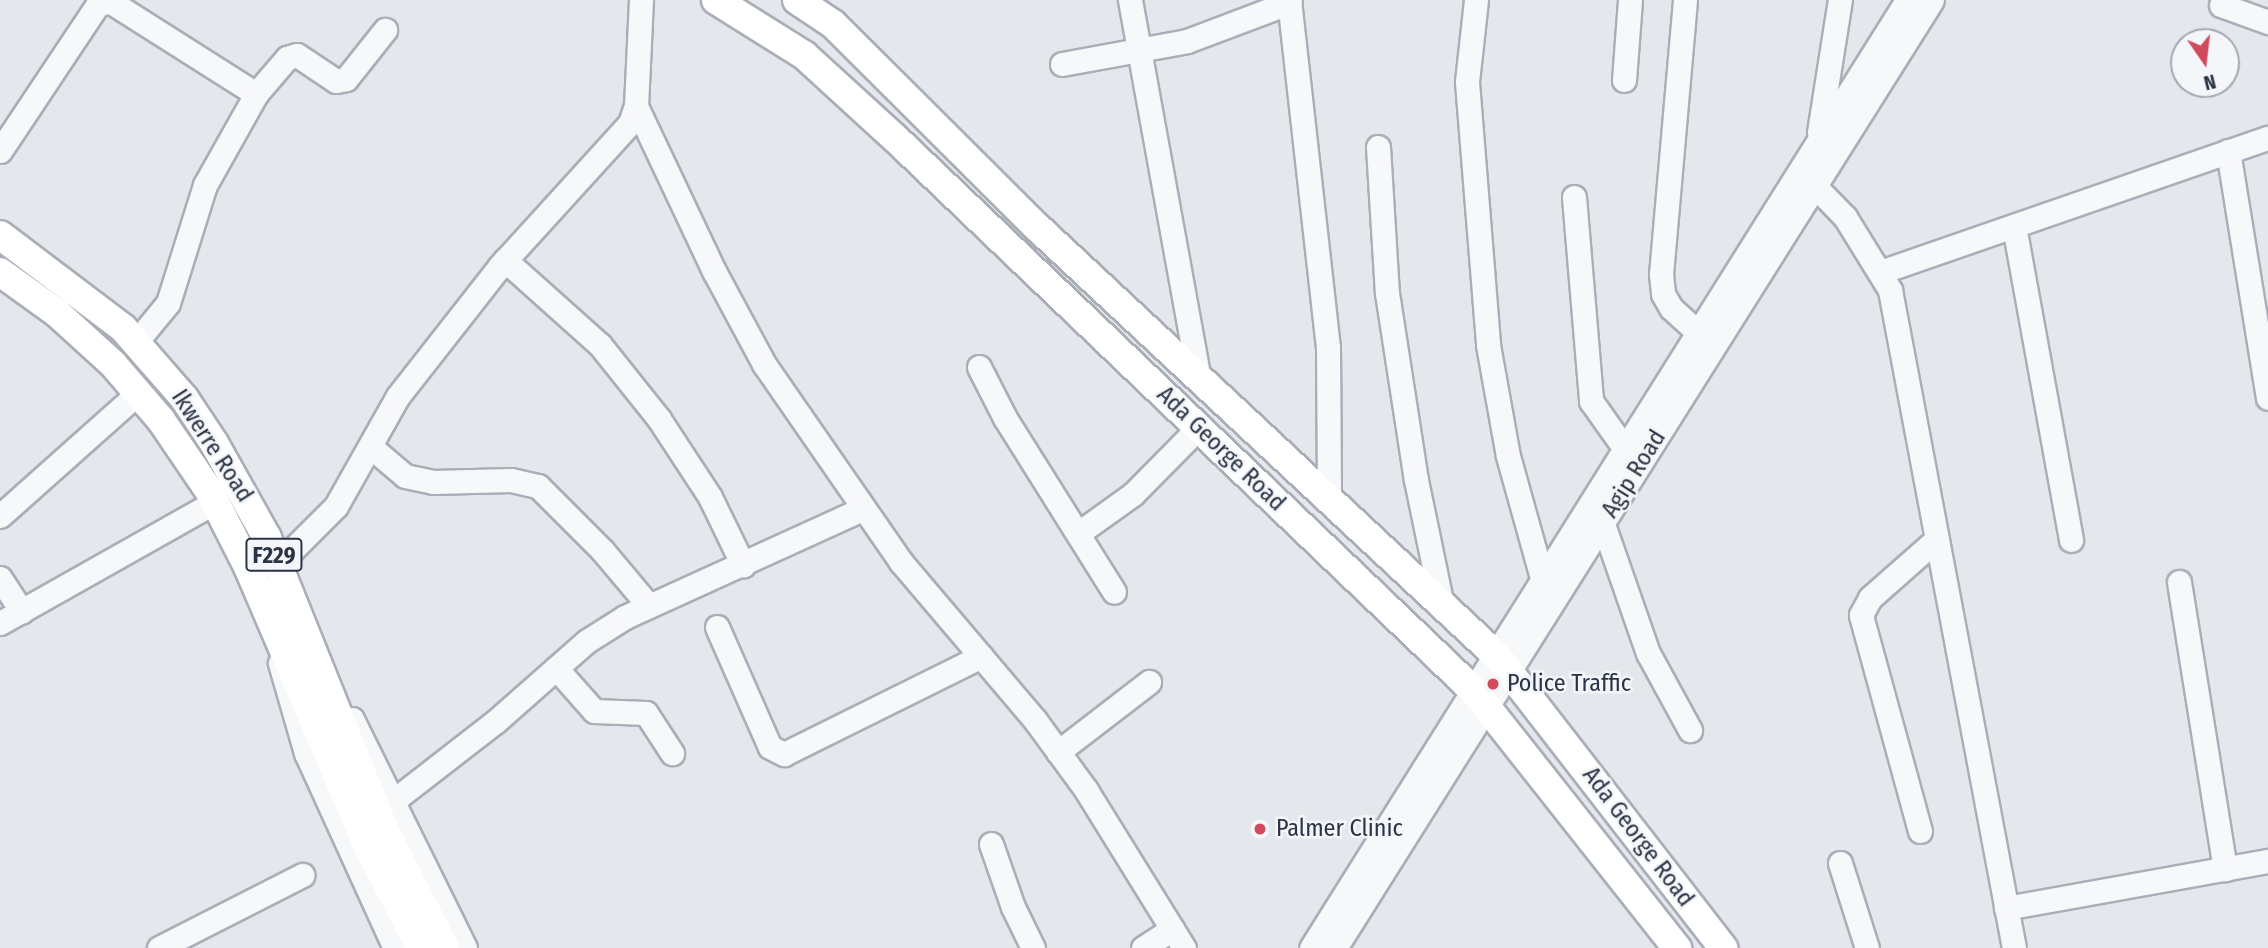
<!DOCTYPE html>
<html>
<head>
<meta charset="utf-8">
<style>
  body { margin:0 }
  #map { position:relative; width:2268px; height:948px; overflow:hidden; background:#e4e7ec; font-family:"Fira Sans Condensed",sans-serif }
  div>[style] { position:absolute }
  [style*='--x'] { left:calc(var(--x)*1px); top:calc(var(--y)*1px); width:calc(var(--w)*1px); rotate:calc(var(--a)*1deg) }
  .roads { filter:drop-shadow(2px 0 #a9aeb7) drop-shadow(-2px 0 #a9aeb7) drop-shadow(0 2px #a9aeb7) drop-shadow(0 -2px #a9aeb7) }
  .minor>* { height:23px; margin:-11.5px; padding:0 11.5px; transform-origin:11.5px; border-radius:11.5px; background:#f7f8fa }
  .major>* { height:28px; margin:-14px; padding:0 14px; transform-origin:14px; border-radius:14px; background:#fff }
  .dots>* { width:19px; height:19px; translate:-50% -50%; box-sizing:border-box; border:4px solid #f4f6f9; border-radius:50% }
  span { translate:-50% -50%; white-space:nowrap; text-align:center; line-height:1.15; -webkit-text-stroke:5px #f4f6f9; paint-order:stroke }
  .shield-label span { padding:2px 5px; background:#f4f6f9; border:2px solid; border-radius:5px; -webkit-text-stroke-width:0 }
  .shield-label { font-size:23px; color:#2b3445; font-weight:700 }
  .street-label { font-size:24px; color:#2b3445 }
  .poi-label { font-size:24px; color:#2b3445 }
  .left { translate:0 -50%; text-align:left }
  .north { position:absolute; left:2170px; top:28px; width:70px; height:70px; box-sizing:border-box; background:#f4f6f9; border:2px solid #a4a8b1; border-radius:50%; rotate:166deg; font-size:19px; font-weight:700; line-height:28px; text-align:center; color:#2b3445 }
  .north::after { content:''; display:block; margin:auto; width:24px; height:32px; background:#d1495b; clip-path:polygon(50% 0,100% 100%,50% 72%,0 100%) }
</style>
</head>
<body>
<div id="map">
  <div class="roads">
    <div class="minor">
      <i style="--x:1130;--y:0;--w:384;--a:79.7"></i>
      <i style="--x:1289;--y:0;--w:349;--a:83.6"></i>
      <i style="--x:1328;--y:347;--w:152;--a:89.6"></i>
      <i style="--x:1476;--y:0;--w:82;--a:96.3"></i>
      <i style="--x:1467;--y:82;--w:264;--a:85.4"></i>
      <i style="--x:1488;--y:345;--w:113;--a:79.8"></i>
      <i style="--x:1508;--y:456;--w:130;--a:74.4"></i>
      <i style="--x:1685;--y:0;--w:275;--a:95"></i>
      <i style="--x:1661;--y:274;--w:20;--a:84"></i>
      <i style="--x:1663;--y:294;--w:16;--a:60"></i>
      <i style="--x:1671;--y:308;--w:36;--a:42"></i>
      <i style="--x:2221;--y:5;--w:50;--a:19.9"></i>
      <i style="--x:1062;--y:64;--w:127;--a:-10.4"></i>
      <i style="--x:1187;--y:41;--w:110;--a:-20.7"></i>
      <i style="--x:1624;--y:80;--w:80;--a:-85.7"></i>
      <i style="--x:636;--y:106;--w:183;--a:64.7"></i>
      <i style="--x:714;--y:271;--w:106;--a:61.7"></i>
      <i style="--x:764;--y:364;--w:241;--a:55.3"></i>
      <i style="--x:901;--y:562;--w:207;--a:49.7"></i>
      <i style="--x:1035;--y:720;--w:87;--a:53.9"></i>
      <i style="--x:1086;--y:790;--w:186;--a:58.2"></i>
      <i style="--x:1819;--y:132;--w:134;--a:-81"></i>
      <i style="--x:1378;--y:147;--w:146;--a:86.5"></i>
      <i style="--x:1387;--y:293;--w:189;--a:81.2"></i>
      <i style="--x:1416;--y:480;--w:128;--a:78.3"></i>
      <i style="--x:0;--y:151;--w:177;--a:-56.3"></i>
      <i style="--x:98;--y:4;--w:13;--a:-9"></i>
      <i style="--x:111;--y:2;--w:172;--a:32.4"></i>
      <i style="--x:2228;--y:151;--w:250;--a:80.8"></i>
      <i style="--x:1804;--y:175;--w:59;--a:45.7"></i>
      <i style="--x:1845;--y:217;--w:86;--a:58.3"></i>
      <i style="--x:1890;--y:290;--w:670;--a:79.33"></i>
      <i style="--x:1574;--y:197;--w:205;--a:85.2"></i>
      <i style="--x:1591;--y:401;--w:59;--a:54.7"></i>
      <i style="--x:2014;--y:226;--w:319;--a:79.7"></i>
      <i style="--x:505;--y:260;--w:127;--a:41.8"></i>
      <i style="--x:600;--y:345;--w:95;--a:51.4"></i>
      <i style="--x:659;--y:419;--w:93;--a:56.8"></i>
      <i style="--x:710;--y:497;--w:76;--a:64.1"></i>
      <i style="--x:1880;--y:272;--w:410;--a:-19.1"></i>
      <i style="--x:136;--y:342;--w:50;--a:-50.6"></i>
      <i style="--x:168;--y:303;--w:124;--a:-72.6"></i>
      <i style="--x:205;--y:185;--w:104;--a:-60.7"></i>
      <i style="--x:256;--y:94;--w:48;--a:-49.3"></i>
      <i style="--x:287;--y:58;--w:10;--a:-17"></i>
      <i style="--x:297;--y:55;--w:47;--a:33.7"></i>
      <i style="--x:336;--y:81;--w:10;--a:-11"></i>
      <i style="--x:346;--y:79;--w:63;--a:-51.5"></i>
      <i style="--x:979;--y:367;--w:57;--a:63"></i>
      <i style="--x:1005;--y:418;--w:205;--a:57.9"></i>
      <i style="--x:372;--y:448;--w:43;--a:40.3"></i>
      <i style="--x:405;--y:476;--w:29;--a:12"></i>
      <i style="--x:433;--y:482;--w:78;--a:-1.5"></i>
      <i style="--x:511;--y:480;--w:28;--a:13"></i>
      <i style="--x:538;--y:486;--w:91;--a:45"></i>
      <i style="--x:602;--y:550;--w:73;--a:50"></i>
      <i style="--x:0;--y:516;--w:186;--a:-41.7"></i>
      <i style="--x:1603;--y:524;--w:137;--a:70.8"></i>
      <i style="--x:1648;--y:653;--w:88;--a:61.4"></i>
      <i style="--x:1080;--y:532;--w:65;--a:-35.6"></i>
      <i style="--x:1133;--y:494;--w:94;--a:-45.4"></i>
      <i style="--x:278;--y:564;--w:82;--a:-45"></i>
      <i style="--x:336;--y:506;--w:126;--a:-60.6"></i>
      <i style="--x:398;--y:396;--w:165;--a:-51.9"></i>
      <i style="--x:500;--y:266;--w:193;--a:-47.7"></i>
      <i style="--x:630;--y:123;--w:18;--a:-71"></i>
      <i style="--x:636;--y:106;--w:106;--a:-87.3"></i>
      <i style="--x:0;--y:578;--w:40;--a:57.1"></i>
      <i style="--x:2179;--y:582;--w:291;--a:80.9"></i>
      <i style="--x:0;--y:623;--w:247;--a:-29.4"></i>
      <i style="--x:717;--y:627;--w:131;--a:66.2"></i>
      <i style="--x:770;--y:747;--w:16;--a:27"></i>
      <i style="--x:784;--y:754;--w:220;--a:-26.4"></i>
      <i style="--x:280;--y:663;--w:94;--a:73.9"></i>
      <i style="--x:306;--y:753;--w:214;--a:65.5"></i>
      <i style="--x:556;--y:668;--w:57;--a:48.5"></i>
      <i style="--x:594;--y:711;--w:52;--a:2.2"></i>
      <i style="--x:646;--y:713;--w:48;--a:57"></i>
      <i style="--x:352;--y:719;--w:255;--a:63.7"></i>
      <i style="--x:1058;--y:752;--w:115;--a:-37.6"></i>
      <i style="--x:393;--y:801;--w:129;--a:-37.8"></i>
      <i style="--x:495;--y:722;--w:123;--a:-41.4"></i>
      <i style="--x:587;--y:641;--w:45;--a:-32.3"></i>
      <i style="--x:625;--y:617;--w:260;--a:-24.5"></i>
      <i style="--x:1920;--y:831;--w:224;--a:-105.3"></i>
      <i style="--x:1861;--y:615;--w:19;--a:-62"></i>
      <i style="--x:1870;--y:598;--w:89;--a:-41.4"></i>
      <i style="--x:991;--y:844;--w:67;--a:70.8"></i>
      <i style="--x:1013;--y:907;--w:46;--a:64"></i>
      <i style="--x:1840;--y:863;--w:89;--a:72.4"></i>
      <i style="--x:2006;--y:908;--w:266;--a:-10.2"></i>
      <i style="--x:159;--y:948;--w:161;--a:-27"></i>
      <i style="--x:1143;--y:948;--w:35;--a:-33"></i>
      <i style="--x:1311;--y:948;--w:1120;--a:-57.84"></i>
      <i style="--x:1335;--y:948;--w:1120;--a:-57.8"></i>
    </div>
    <div class="major">
      <i style="--x:716;--y:0;--w:104;--a:32"></i>
      <i style="--x:804;--y:55;--w:125;--a:42.4"></i>
      <i style="--x:896;--y:139;--w:799;--a:43.68"></i>
      <i style="--x:1474;--y:691;--w:328;--a:51.7"></i>
      <i style="--x:797;--y:0;--w:43;--a:33.7"></i>
      <i style="--x:833;--y:24;--w:288;--a:44.9"></i>
      <i style="--x:1037;--y:227;--w:628;--a:43"></i>
      <i style="--x:1496;--y:655;--w:371;--a:52.2"></i>
      <i style="--x:0;--y:235;--w:154;--a:37.1"></i>
      <i style="--x:123;--y:328;--w:93;--a:48.9"></i>
      <i style="--x:184;--y:398;--w:54;--a:56.3"></i>
      <i style="--x:214;--y:443;--w:109;--a:60.8"></i>
      <i style="--x:267;--y:538;--w:311;--a:68.1"></i>
      <i style="--x:383;--y:827;--w:136;--a:62.9"></i>
      <i style="--x:0;--y:272;--w:70;--a:35.7"></i>
      <i style="--x:57;--y:313;--w:76;--a:42.3"></i>
      <i style="--x:113;--y:364;--w:74;--a:49.4"></i>
      <i style="--x:161;--y:420;--w:87;--a:55.8"></i>
      <i style="--x:210;--y:492;--w:86;--a:63.1"></i>
      <i style="--x:249;--y:569;--w:307;--a:66.8"></i>
      <i style="--x:370;--y:851;--w:110;--a:62.3"></i>
    </div>
  </div>
  <div class="dots">
    <i style="left:1493px;top:684px;background:#d1495b"></i>
    <i style="left:1260px;top:829px;background:#d1495b"></i>
  </div>
  <div class="shield-label">
    <span style="left:274px;top:555px">F229</span>
  </div>
  <div class="street-label">
    <span style="left:212px;top:446px;rotate:57deg">Ikwerre Road</span>
    <span style="left:1221px;top:449px;rotate:44deg">Ada George Road</span>
    <span style="left:1634px;top:474px;rotate:-58deg">Agip Road</span>
    <span style="left:1638px;top:837px;rotate:53deg">Ada George Road</span>
  </div>
  <div class="poi-label">
    <span class="left" style="left:1507px;top:684px">Police Traffic</span>
    <span class="left" style="left:1276px;top:829px">Palmer Clinic</span>
  </div>
  <div class="north">N</div>
</div>
</body>
</html>
